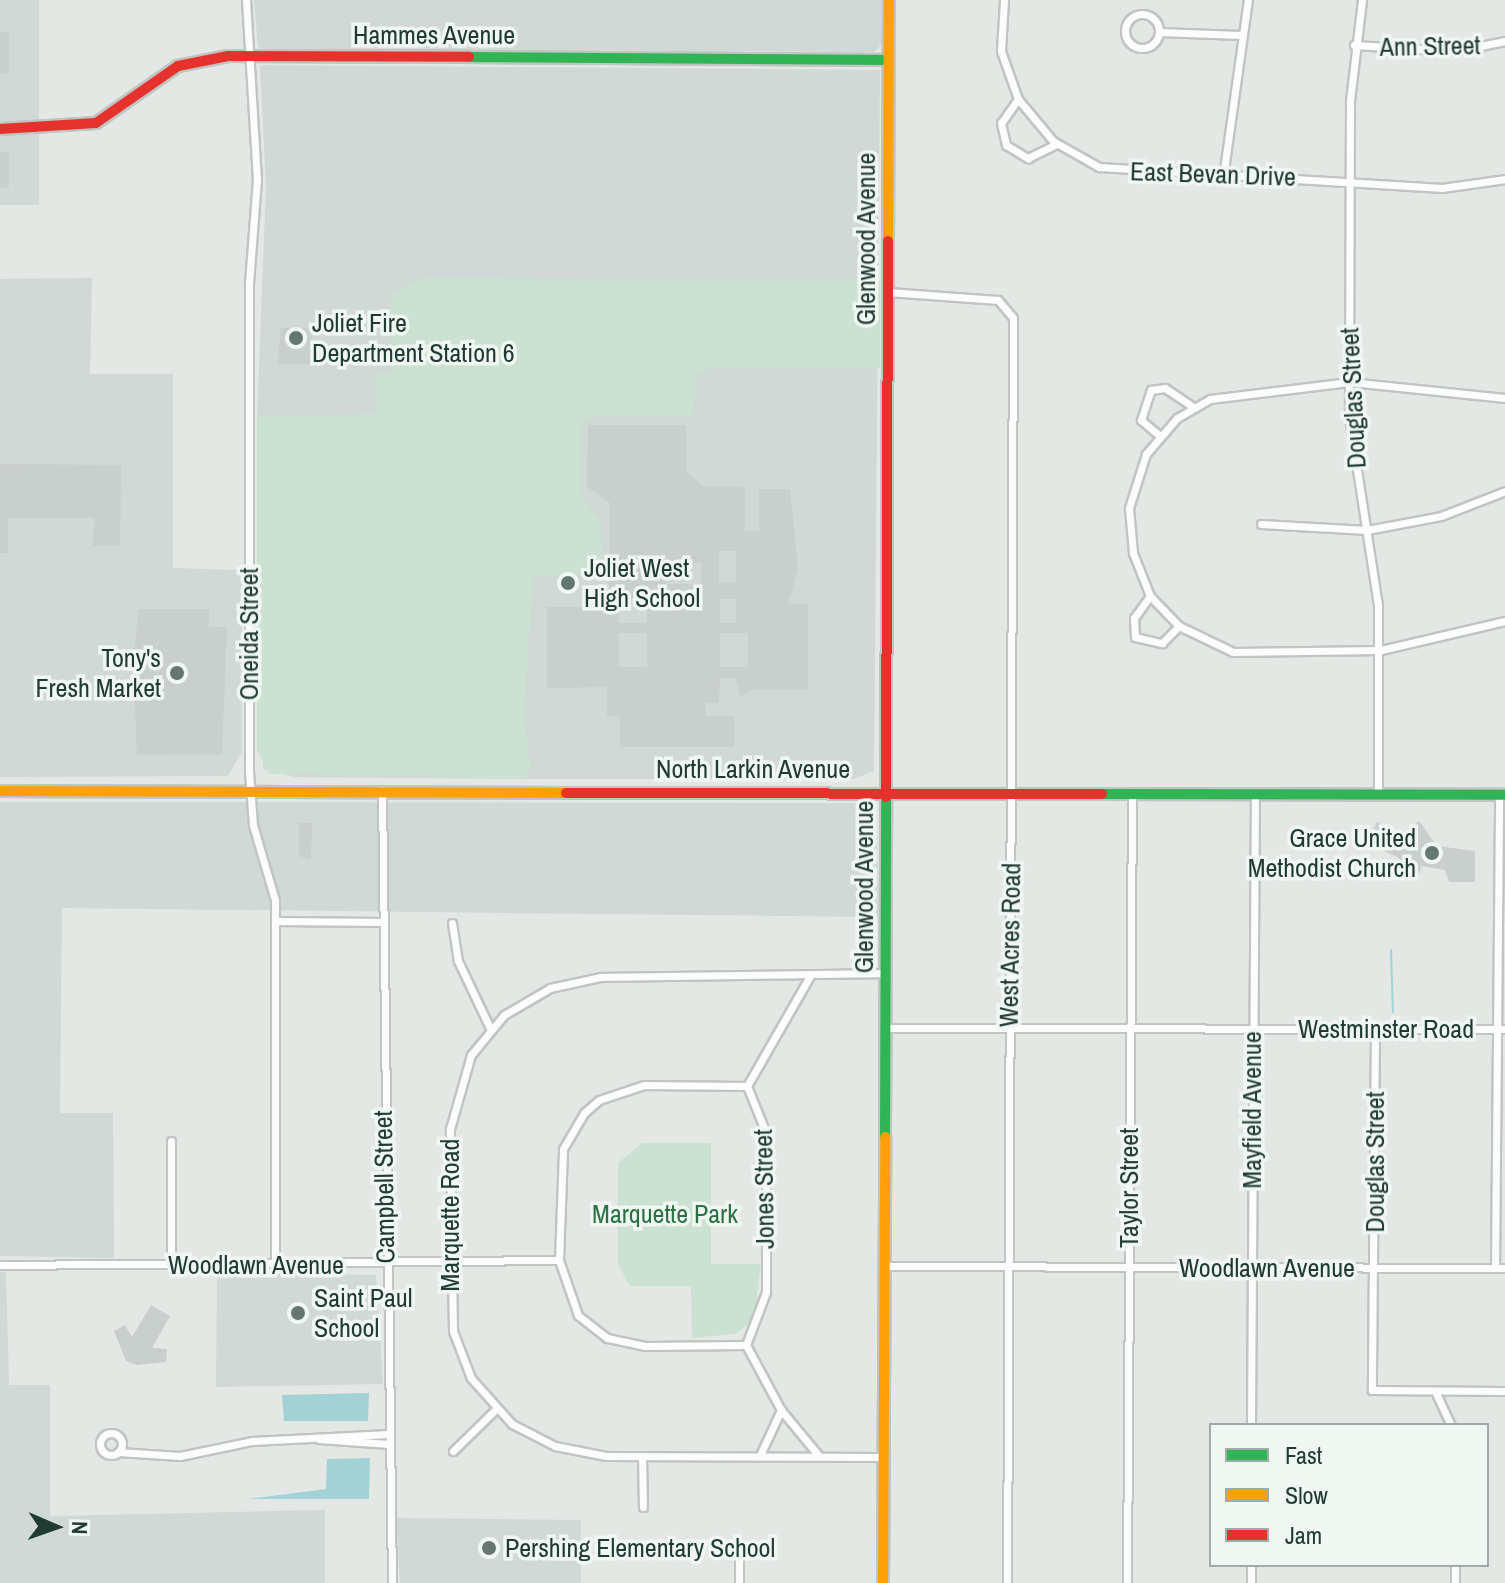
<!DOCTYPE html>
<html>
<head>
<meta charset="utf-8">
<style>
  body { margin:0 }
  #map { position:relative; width:1505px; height:1583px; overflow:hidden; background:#e3e8e5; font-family:"Archivo Narrow",sans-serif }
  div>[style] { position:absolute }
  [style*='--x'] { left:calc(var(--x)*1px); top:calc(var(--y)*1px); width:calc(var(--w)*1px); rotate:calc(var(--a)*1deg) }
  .built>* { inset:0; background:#d0d9d5 }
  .green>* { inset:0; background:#cbe1d1 }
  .water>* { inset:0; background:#a3d2d6 }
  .stream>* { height:2px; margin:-1px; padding:0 1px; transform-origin:1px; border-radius:1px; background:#a3d2d6 }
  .building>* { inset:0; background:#c9cfcc }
  .roads { filter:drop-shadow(2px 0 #c0c5c2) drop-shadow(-2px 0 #c0c5c2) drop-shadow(0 2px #c0c5c2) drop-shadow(0 -2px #c0c5c2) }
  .street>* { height:7px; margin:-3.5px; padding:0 3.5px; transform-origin:3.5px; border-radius:3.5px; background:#fbfcfb }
  .street>.ring { margin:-3.5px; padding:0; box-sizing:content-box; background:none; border:7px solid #fbfcfb; border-radius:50% }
  .fast>* { height:10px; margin:-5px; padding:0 5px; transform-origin:5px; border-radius:5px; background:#30b455 }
  .slow>* { height:10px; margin:-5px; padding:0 5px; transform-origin:5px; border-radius:5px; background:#ff9f0a }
  .jam>* { height:10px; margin:-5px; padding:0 5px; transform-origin:5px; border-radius:5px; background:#e5322d }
  .dots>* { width:22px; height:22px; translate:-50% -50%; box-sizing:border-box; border:4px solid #f0f7f3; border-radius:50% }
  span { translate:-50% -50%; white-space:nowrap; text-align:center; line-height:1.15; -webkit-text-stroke:7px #f0f7f3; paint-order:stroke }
  .street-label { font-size:26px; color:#203b32 }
  .poi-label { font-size:26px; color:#203b32 }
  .left { translate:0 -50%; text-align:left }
  .right { translate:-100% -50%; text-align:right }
  .park-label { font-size:26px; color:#2b7143 }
  .legend { position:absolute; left:1209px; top:1423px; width:280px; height:144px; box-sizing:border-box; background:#f0f7f3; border:2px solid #9daca6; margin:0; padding:10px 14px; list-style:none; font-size:24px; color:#203b32 }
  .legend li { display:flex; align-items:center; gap:16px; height:40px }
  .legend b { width:40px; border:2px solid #9daca6 }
  .north { position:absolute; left:16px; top:1487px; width:80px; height:80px; -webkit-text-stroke:6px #f0f7f3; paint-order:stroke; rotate:92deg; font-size:22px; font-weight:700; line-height:32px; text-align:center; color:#203b32 }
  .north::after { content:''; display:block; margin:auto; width:28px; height:36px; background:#203b32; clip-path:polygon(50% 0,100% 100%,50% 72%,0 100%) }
</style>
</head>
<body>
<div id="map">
  <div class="built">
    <i style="clip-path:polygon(0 0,39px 0,39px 205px,0 205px)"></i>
    <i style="clip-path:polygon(254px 0,881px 0,881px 45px,874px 52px,264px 49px,258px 47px)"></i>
    <i style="clip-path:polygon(260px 65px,880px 70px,874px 771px,854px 779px,513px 779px,294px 777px,263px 769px,257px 417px,266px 187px)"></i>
    <i style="clip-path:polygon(92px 278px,90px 374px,173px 374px,173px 568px,242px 570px,242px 752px,228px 776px,0 777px,0 279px)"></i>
    <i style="clip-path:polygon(0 802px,858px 803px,877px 815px,878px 917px,62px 908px,60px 1113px,113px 1113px,114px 1258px,0 1256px)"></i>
    <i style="clip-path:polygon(0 1272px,6px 1272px,9px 1385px,50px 1385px,50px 1516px,325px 1510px,325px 1583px,0 1583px)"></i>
    <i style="clip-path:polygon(217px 1272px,376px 1275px,383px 1384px,216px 1387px)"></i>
    <i style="clip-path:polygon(396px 1518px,581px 1520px,581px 1583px,400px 1583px)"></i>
  </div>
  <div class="green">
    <i style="clip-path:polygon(422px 278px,880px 281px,880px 368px,712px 367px,697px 376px,693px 416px,589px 417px,580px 423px,580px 496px,601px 521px,602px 575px,533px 576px,524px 717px,531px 768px,524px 778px,269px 774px,257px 750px,257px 417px,376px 414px,376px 374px,391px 374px,391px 294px)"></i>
    <i style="clip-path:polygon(642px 1143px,711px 1143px,711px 1264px,761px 1264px,754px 1320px,735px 1334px,692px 1338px,691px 1286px,630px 1286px,618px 1264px,618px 1163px)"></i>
  </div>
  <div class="water">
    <i style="clip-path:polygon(369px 1393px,368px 1421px,284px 1421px,282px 1395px)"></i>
    <i style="clip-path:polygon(370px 1458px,369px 1499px,248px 1499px,326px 1489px,327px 1459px)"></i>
  </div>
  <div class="stream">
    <i style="--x:1391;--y:950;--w:62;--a:88.2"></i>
  </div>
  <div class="building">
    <i style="clip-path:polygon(0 32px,9px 32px,9px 74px,0 74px)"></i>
    <i style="clip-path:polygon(0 152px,9px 152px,9px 187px,0 188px)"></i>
    <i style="clip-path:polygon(281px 328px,311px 328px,314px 364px,277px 364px)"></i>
    <i style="clip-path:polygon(evenodd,588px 425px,686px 425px,686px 471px,703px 486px,745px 487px,745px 531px,759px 531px,759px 489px,790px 489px,798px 569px,788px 604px,808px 604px,808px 690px,752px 690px,741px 697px,735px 678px,720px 678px,719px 703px,706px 703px,706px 716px,734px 716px,734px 747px,620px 747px,620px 716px,607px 716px,607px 687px,547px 688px,547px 607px,619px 607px,619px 623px,647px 623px,647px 600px,621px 601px,609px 586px,610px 503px,587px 487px,588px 425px,719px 551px,736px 551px,736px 582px,719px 582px,719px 551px,588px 425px,667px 563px,701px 563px,701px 584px,666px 584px,667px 563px,588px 425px,720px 599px,736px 599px,736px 623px,720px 623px,720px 599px,588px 425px,619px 633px,647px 633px,647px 667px,619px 667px,619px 633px,588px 425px,720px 633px,748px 633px,748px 667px,720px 667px,720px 633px)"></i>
    <i style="clip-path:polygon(0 464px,121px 465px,120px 546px,93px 546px,94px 518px,8px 518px,8px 553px,0 553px)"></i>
    <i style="clip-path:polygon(139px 609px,209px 609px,209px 627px,227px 627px,222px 754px,137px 755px,133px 659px)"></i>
    <i style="clip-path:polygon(1419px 821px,1437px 846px,1475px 851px,1475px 882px,1449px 882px,1445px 870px,1421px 866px,1420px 873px,1397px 869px,1399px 858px,1367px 843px,1377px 822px,1401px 834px)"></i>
    <i style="clip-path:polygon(299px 823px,312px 823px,311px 860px,299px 856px)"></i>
    <i style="clip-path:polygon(151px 1305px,170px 1316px,152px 1348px,167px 1349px,166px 1362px,136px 1365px,126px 1361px,114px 1331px,125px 1325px,132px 1337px)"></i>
  </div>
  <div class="roads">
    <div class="street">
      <i style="--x:246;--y:0;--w:179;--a:86.5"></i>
      <i style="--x:257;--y:179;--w:105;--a:94.4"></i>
      <i style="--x:249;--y:284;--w:487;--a:90"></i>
      <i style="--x:249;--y:771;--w:54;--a:85.8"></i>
      <i style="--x:253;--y:825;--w:78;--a:73.7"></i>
      <i style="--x:275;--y:900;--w:365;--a:90"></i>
      <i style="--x:1004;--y:0;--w:51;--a:93.4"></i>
      <i style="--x:1001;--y:51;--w:51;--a:70.5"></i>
      <i style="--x:1018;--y:99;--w:55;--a:50.2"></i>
      <i style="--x:1053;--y:141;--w:53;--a:29.5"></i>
      <i style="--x:1099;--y:167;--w:344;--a:3.5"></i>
      <i style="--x:1442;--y:188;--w:64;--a:-8.1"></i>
      <i style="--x:1362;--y:0;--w:102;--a:96.8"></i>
      <i style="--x:1350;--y:101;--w:317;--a:90.2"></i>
      <i style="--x:1349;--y:418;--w:189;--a:81.2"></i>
      <i style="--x:1378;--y:605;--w:190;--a:90"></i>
      <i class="ring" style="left:1125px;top:14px;width:27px;height:27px"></i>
      <i style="--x:1159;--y:32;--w:81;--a:2.1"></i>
      <i style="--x:1354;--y:45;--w:101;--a:3.4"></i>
      <i style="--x:1455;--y:51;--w:51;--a:-11.3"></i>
      <i style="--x:1018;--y:99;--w:29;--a:125"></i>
      <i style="--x:1001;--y:123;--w:23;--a:77"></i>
      <i style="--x:1006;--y:145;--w:26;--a:31"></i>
      <i style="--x:1028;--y:158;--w:32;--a:-26"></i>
      <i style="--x:1224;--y:170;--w:172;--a:-82"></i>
      <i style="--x:888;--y:292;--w:110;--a:4.2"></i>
      <i style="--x:998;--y:300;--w:23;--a:50"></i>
      <i style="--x:1013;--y:318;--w:1265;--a:90.27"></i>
      <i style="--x:1505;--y:398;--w:157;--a:-174.1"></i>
      <i style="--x:1349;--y:382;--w:140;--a:173"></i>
      <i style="--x:1210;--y:399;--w:38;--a:150"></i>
      <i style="--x:1177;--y:418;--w:48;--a:130.7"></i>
      <i style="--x:1146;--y:454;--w:57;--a:107.5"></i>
      <i style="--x:1129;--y:508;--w:45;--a:84.9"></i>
      <i style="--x:1133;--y:553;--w:46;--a:68.4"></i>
      <i style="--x:1150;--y:596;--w:42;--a:46"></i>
      <i style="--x:1179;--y:626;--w:60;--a:25.7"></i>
      <i style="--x:1233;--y:652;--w:148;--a:-0.8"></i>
      <i style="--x:1381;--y:650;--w:127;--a:-13.2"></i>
      <i style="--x:1160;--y:436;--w:25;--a:-140"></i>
      <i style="--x:1141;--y:420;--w:32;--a:-72"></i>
      <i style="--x:1151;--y:390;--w:14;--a:-8"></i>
      <i style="--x:1165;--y:388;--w:32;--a:34"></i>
      <i style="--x:1261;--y:524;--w:106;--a:3.2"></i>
      <i style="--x:1367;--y:530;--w:75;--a:-10.7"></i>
      <i style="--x:1441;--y:516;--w:69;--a:-21.3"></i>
      <i style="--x:1150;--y:596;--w:27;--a:126"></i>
      <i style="--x:1134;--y:618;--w:19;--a:87"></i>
      <i style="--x:1135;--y:637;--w:28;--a:13"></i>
      <i style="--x:1162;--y:643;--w:24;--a:-45"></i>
      <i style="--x:382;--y:790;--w:793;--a:89.28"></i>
      <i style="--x:276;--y:921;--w:107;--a:0.5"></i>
      <i style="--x:452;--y:923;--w:38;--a:81"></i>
      <i style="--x:458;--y:961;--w:74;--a:64.5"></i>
      <i style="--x:884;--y:1028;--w:621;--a:0.09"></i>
      <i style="--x:1375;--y:1030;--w:360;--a:90.5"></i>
      <i style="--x:1372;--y:1390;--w:133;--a:0.4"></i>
      <i style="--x:747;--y:1086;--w:127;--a:-60.2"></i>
      <i style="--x:171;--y:1264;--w:123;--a:-90"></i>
      <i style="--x:0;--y:1265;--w:559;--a:-0.51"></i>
      <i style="--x:885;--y:1266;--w:620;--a:0.18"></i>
      <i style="--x:1495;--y:1268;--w:473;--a:-89.5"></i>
      <i style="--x:746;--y:1345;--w:101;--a:179.4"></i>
      <i style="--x:645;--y:1346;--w:39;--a:-168"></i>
      <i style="--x:607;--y:1338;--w:37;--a:-142"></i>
      <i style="--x:578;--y:1315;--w:58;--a:-109.1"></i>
      <i style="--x:559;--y:1260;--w:111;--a:-87.9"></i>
      <i style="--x:563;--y:1149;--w:42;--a:-59.7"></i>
      <i style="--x:584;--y:1113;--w:20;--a:-41"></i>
      <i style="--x:599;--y:1100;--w:47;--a:-18.4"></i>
      <i style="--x:644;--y:1085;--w:103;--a:0.6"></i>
      <i style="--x:746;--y:1345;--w:57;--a:-69.3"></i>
      <i style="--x:766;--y:1292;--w:159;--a:-90"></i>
      <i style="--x:766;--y:1133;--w:51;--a:-112"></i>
      <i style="--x:746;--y:1345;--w:74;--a:61.7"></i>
      <i style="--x:781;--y:1410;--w:60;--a:50.4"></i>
      <i style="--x:1435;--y:1391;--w:38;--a:65"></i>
      <i style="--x:1251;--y:1425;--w:631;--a:-89.64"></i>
      <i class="ring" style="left:100px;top:1433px;width:15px;height:15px"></i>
      <i style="--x:319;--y:1439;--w:70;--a:4.1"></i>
      <i style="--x:453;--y:1451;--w:60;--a:-44.3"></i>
      <i style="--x:118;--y:1452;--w:62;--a:3.7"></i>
      <i style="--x:180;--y:1456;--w:74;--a:-11.8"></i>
      <i style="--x:252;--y:1441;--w:137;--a:-2.9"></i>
      <i style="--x:760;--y:1455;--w:50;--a:-65"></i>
      <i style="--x:642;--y:1456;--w:51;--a:88.9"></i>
      <i style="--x:883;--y:1457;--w:277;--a:-179.8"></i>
      <i style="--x:606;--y:1456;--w:52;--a:-168.9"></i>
      <i style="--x:555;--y:1446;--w:48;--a:-152.9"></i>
      <i style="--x:512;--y:1424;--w:62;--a:-131.7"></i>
      <i style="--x:471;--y:1378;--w:50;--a:-111"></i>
      <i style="--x:453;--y:1331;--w:202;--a:-90.9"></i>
      <i style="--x:450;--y:1129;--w:77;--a:-74.2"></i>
      <i style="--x:471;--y:1055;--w:52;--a:-50.5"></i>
      <i style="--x:504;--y:1015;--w:53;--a:-30.4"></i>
      <i style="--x:550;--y:988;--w:51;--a:-12.4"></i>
      <i style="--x:600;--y:977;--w:286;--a:-0.8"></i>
      <i style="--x:1251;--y:1565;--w:18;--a:90"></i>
      <i style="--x:1455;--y:1565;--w:18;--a:90"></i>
      <i style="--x:739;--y:1583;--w:25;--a:-90"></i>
      <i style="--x:1127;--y:1583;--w:789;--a:-89.64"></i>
    </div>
    <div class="fast">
      <i style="--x:469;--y:57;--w:419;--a:0.4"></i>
      <i style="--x:1102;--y:794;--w:403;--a:0.1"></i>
      <i style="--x:885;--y:1137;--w:340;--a:-89.8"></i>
    </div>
    <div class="slow">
      <i style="--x:888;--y:241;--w:241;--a:-89.8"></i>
      <i style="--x:0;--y:791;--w:566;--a:0.2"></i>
      <i style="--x:883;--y:1583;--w:446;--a:-89.7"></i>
    </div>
    <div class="jam">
      <i style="--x:0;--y:129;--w:96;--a:-3.6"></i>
      <i style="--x:96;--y:123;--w:100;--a:-34.8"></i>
      <i style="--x:178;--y:66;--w:51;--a:-11.3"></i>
      <i style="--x:228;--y:56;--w:241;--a:0.2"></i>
      <i style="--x:566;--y:793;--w:536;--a:0.11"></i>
      <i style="--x:886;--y:797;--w:556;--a:-89.79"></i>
    </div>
  </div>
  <div class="dots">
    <i style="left:296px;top:338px;background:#647871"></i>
    <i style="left:568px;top:583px;background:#647871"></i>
    <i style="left:177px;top:673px;background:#647871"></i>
    <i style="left:1432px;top:853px;background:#647871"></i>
    <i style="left:298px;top:1313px;background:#647871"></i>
    <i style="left:489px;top:1548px;background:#647871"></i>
  </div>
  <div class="street-label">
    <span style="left:434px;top:35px">Hammes Avenue</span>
    <span style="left:1430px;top:46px;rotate:-1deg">Ann Street</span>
    <span style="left:1213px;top:174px;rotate:2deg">East Bevan Drive</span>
    <span style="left:866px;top:239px;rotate:-90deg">Glenwood Avenue</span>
    <span style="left:1353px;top:398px;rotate:-93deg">Douglas Street</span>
    <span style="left:249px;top:634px;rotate:-90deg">Oneida Street</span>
    <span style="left:753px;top:769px">North Larkin Avenue</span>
    <span style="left:864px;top:887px;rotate:-90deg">Glenwood Avenue</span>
    <span style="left:1010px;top:945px;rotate:-89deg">West Acres Road</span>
    <span style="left:1386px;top:1029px">Westminster Road</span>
    <span style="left:1252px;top:1110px;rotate:-90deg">Mayfield Avenue</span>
    <span style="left:1375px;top:1162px;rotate:-90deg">Douglas Street</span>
    <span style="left:384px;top:1187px;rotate:-91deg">Campbell Street</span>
    <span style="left:1129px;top:1188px;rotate:-90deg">Taylor Street</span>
    <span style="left:764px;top:1189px;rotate:-91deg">Jones Street</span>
    <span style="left:450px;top:1215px;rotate:-90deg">Marquette Road</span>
    <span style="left:256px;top:1265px">Woodlawn Avenue</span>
    <span style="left:1267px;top:1268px">Woodlawn Avenue</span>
  </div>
  <div class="poi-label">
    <span class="left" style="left:312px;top:338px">Joliet Fire<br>Department Station 6</span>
    <span class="left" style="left:584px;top:583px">Joliet West<br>High School</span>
    <span class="right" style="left:161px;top:673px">Tony's<br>Fresh Market</span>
    <span class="right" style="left:1416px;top:853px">Grace United<br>Methodist Church</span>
    <span class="left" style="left:314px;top:1313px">Saint Paul<br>School</span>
    <span class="left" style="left:505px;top:1548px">Pershing Elementary School</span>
  </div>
  <div class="park-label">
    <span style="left:665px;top:1214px">Marquette Park</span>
  </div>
  <ul class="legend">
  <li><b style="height:10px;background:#30b455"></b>Fast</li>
  <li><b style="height:10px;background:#ff9f0a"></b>Slow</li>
  <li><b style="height:10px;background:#e5322d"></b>Jam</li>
  </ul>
  <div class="north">N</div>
</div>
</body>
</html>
